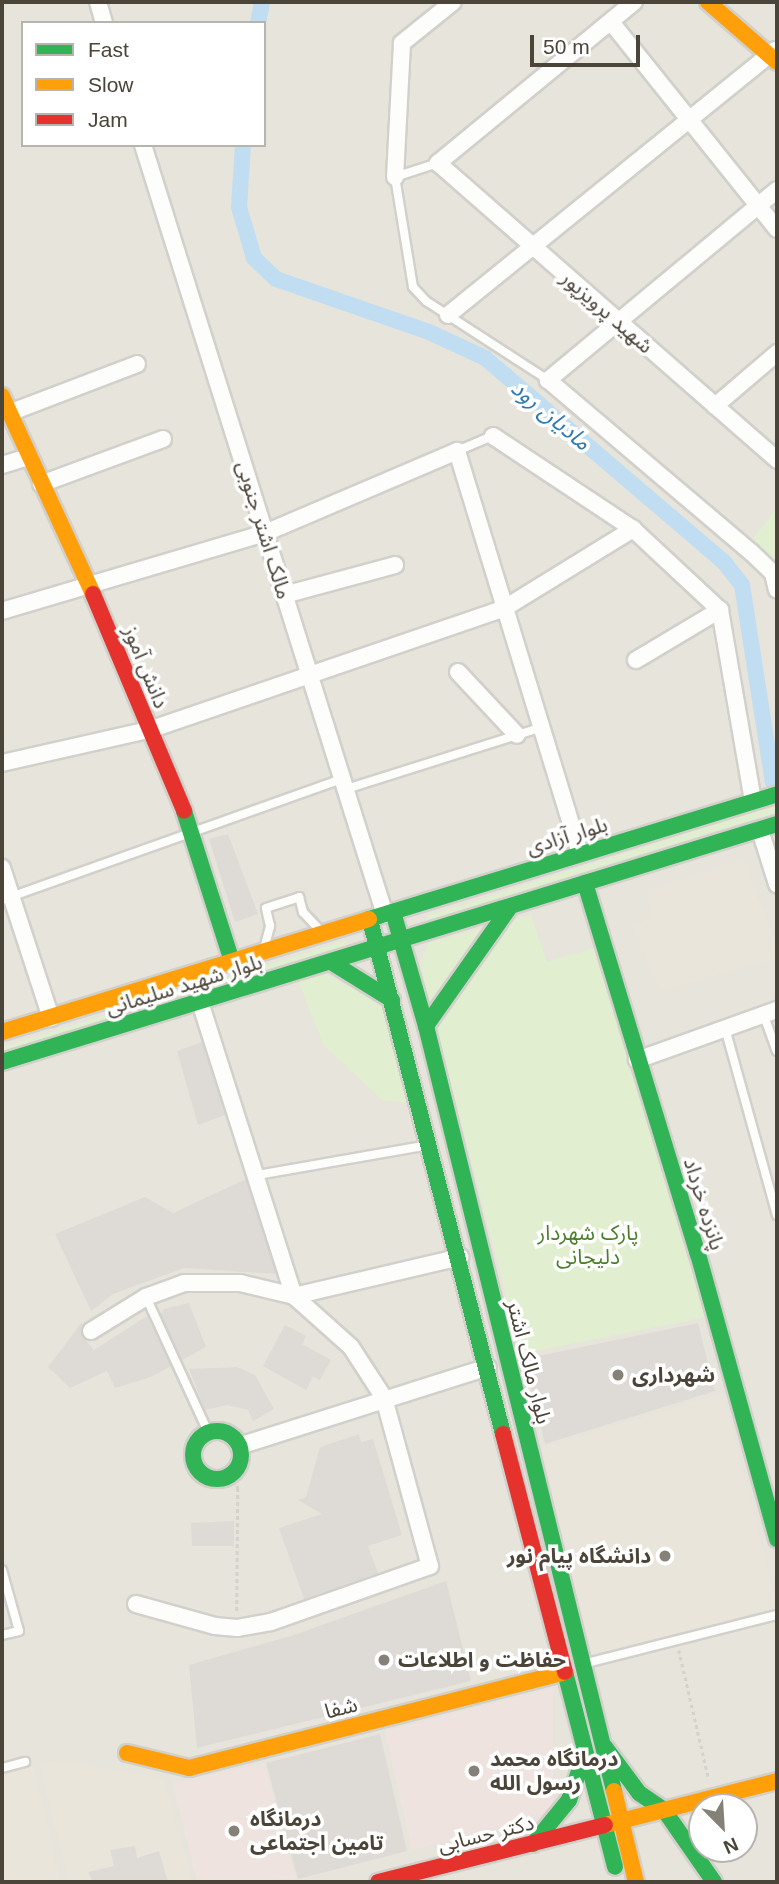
<!DOCTYPE html>
<html>
<head>
<meta charset="utf-8">
<style>
  body { margin:0 }
  #map { position:relative; width:779px; height:1884px; overflow:hidden; background:#f4f2ee; font-family:Arial,"Noto Sans Arabic",sans-serif }
  div>[style] { position:absolute }
  [style*='--x'] { left:calc(var(--x)*1px); top:calc(var(--y)*1px); width:calc(var(--w)*1px); rotate:calc(var(--a)*1deg) }
  .residential>* { inset:0; background:#e7e4dc }
  .education>* { inset:0; background:#eae5da }
  .medical>* { inset:0; background:#eee3df }
  .green>* { inset:0; background:#e1eecf }
  .canal>* { height:16px; margin:-8px; padding:0 8px; transform-origin:8px; border-radius:8px; background:#c0ddf1 }
  .building>* { inset:0; background:#dedbd6 }
  .path>* { height:2.5px; margin-top:-1.25px; transform-origin:0; background:repeating-linear-gradient(90deg,#d3d2cc 0 3.5px,transparent 0 7px) }
  .roads { filter:drop-shadow(2px 0 #d2d0cb) drop-shadow(-2px 0 #d2d0cb) drop-shadow(0 2px #d2d0cb) drop-shadow(0 -2px #d2d0cb) }
  .lane>* { height:8px; margin:-4px; padding:0 4px; transform-origin:4px; border-radius:4px; background:#fdfdfc }
  .street>* { height:16px; margin:-8px; padding:0 8px; transform-origin:8px; border-radius:8px; background:#fdfdfc }
  .fast>* { height:16px; margin:-8px; padding:0 8px; transform-origin:8px; border-radius:8px; background:#30b455 }
  .fast>.ring { margin:-8px; padding:0; box-sizing:content-box; background:none; border:16px solid #30b455; border-radius:50% }
  .slow>* { height:16px; margin:-8px; padding:0 8px; transform-origin:8px; border-radius:8px; background:#ff9f0a }
  .jam>* { height:16px; margin:-8px; padding:0 8px; transform-origin:8px; border-radius:8px; background:#e5322d }
  .dots>* { width:19px; height:19px; translate:-50% -50%; box-sizing:border-box; border:4px solid #fff; border-radius:50% }
  span { translate:-50% -50%; white-space:nowrap; text-align:center; line-height:1.15; -webkit-text-stroke:7px #fff; paint-order:stroke }
  .street-label { font-size:21px; color:#4b4439 }
  .park-label { font-size:21px; color:#4a7f2a }
  .poi-label { font-size:21px; color:#4b4439; font-weight:700 }
  .left { translate:0 -50%; text-align:left }
  .right { translate:-100% -50%; text-align:right }
  .water-label { font-size:23px; color:#2e7ab2; font-style:italic }
  .frame { position:absolute; inset:0; border:4px solid #4b4439; pointer-events:none }
  .legend { position:absolute; left:21px; top:21px; width:245px; height:126px; box-sizing:border-box; background:#fff; border:2px solid #b7b4b0; margin:0; padding:9px 12px; list-style:none; font-size:21px; color:#4b4439 }
  .legend li { display:flex; align-items:center; gap:14px; height:35px }
  .legend b { width:35px; border:2px solid #b7b4b0 }
  .north { position:absolute; left:688px; top:1793px; width:70px; height:70px; box-sizing:border-box; background:#fff; border:2px solid #b7b4b0; border-radius:50%; rotate:156deg; font-size:19px; font-weight:700; line-height:28px; text-align:center; color:#4b4439 }
  .north::after { content:''; display:block; margin:auto; width:24px; height:32px; background:#868178; clip-path:polygon(50% 0,100% 100%,50% 72%,0 100%) }
  .scale { position:absolute; left:530px; top:35px; width:110px; height:32px; box-sizing:border-box; border:4px solid #4b4439; border-top:0; padding-left:9px; font-size:21px; line-height:24px; white-space:nowrap; color:#4b4439; -webkit-text-stroke:5px #fff; paint-order:stroke }
</style>
</head>
<body>
<div id="map">
  <div class="residential">
    <i style="clip-path:polygon(evenodd,2px 2px,777px 2px,777px 1882px,2px 1882px,2px 2px,23px 23px,264px 23px,264px 145px,23px 145px,23px 23px,2px 2px,702px 1807px,744px 1807px,744px 1849px,702px 1849px,702px 1807px)"></i>
  </div>
  <div class="education">
    <i style="clip-path:polygon(744px 859px,777px 946px,777px 958px,662px 990px,631px 926px,653px 917px,645px 892px)"></i>
    <i style="clip-path:polygon(723px 1393px,777px 1607px,593px 1655px,538px 1449px)"></i>
    <i style="clip-path:polygon(27px 1759px,33px 1764px,60px 1882px,2px 1882px,2px 1765px)"></i>
    <i style="clip-path:polygon(61px 1761px,164px 1779px,192px 1882px,69px 1882px,40px 1765px)"></i>
  </div>
  <div class="medical">
    <i style="clip-path:polygon(553px 1688px,553px 1812px,412px 1850px,385px 1731px)"></i>
    <i style="clip-path:polygon(264px 1763px,296px 1879px,197px 1882px,173px 1783px)"></i>
  </div>
  <div class="green">
    <i style="clip-path:polygon(777px 508px,777px 564px,752px 540px)"></i>
    <i style="clip-path:polygon(777px 805px,777px 812px,427px 921px,426px 916px)"></i>
    <i style="clip-path:polygon(531px 915px,547px 962px,594px 948px,706px 1317px,521px 1354px,420px 964px,428px 943px)"></i>
    <i style="clip-path:polygon(347px 940px,348px 947px,2px 1052px,2px 1047px)"></i>
    <i style="clip-path:polygon(326px 974px,382px 1004px,411px 1103px,382px 1100px,323px 1044px,298px 981px)"></i>
  </div>
  <div class="canal">
    <i style="--x:258;--y:23;--w:21;--a:-79"></i>
    <i style="--x:243;--y:145;--w:62;--a:93.7"></i>
    <i style="--x:239;--y:207;--w:53;--a:73.6"></i>
    <i style="--x:254;--y:258;--w:30;--a:44"></i>
    <i style="--x:276;--y:279;--w:162;--a:19.1"></i>
    <i style="--x:429;--y:332;--w:62;--a:24.9"></i>
    <i style="--x:485;--y:358;--w:314;--a:40.5"></i>
    <i style="--x:724;--y:562;--w:29;--a:52"></i>
    <i style="--x:742;--y:585;--w:200;--a:81.1"></i>
  </div>
  <div class="building">
    <i style="clip-path:polygon(228px 834px,258px 914px,235px 922px,209px 839px)"></i>
    <i style="clip-path:polygon(202px 1042px,225px 1115px,198px 1125px,177px 1051px)"></i>
    <i style="clip-path:polygon(246px 1179px,276px 1274px,184px 1268px,113px 1294px,91px 1311px,55px 1234px,145px 1197px,173px 1213px)"></i>
    <i style="clip-path:polygon(189px 1303px,206px 1347px,182px 1360px,161px 1314px,164px 1309px)"></i>
    <i style="clip-path:polygon(147px 1316px,171px 1366px,151px 1377px,115px 1388px,107px 1371px,70px 1388px,48px 1367px,82px 1322px,82px 1336px,94px 1350px)"></i>
    <i style="clip-path:polygon(698px 1323px,715px 1391px,545px 1444px,524px 1359px)"></i>
    <i style="clip-path:polygon(285px 1325px,306px 1336px,302px 1344px,331px 1360px,320px 1380px,313px 1377px,306px 1390px,263px 1366px)"></i>
    <i style="clip-path:polygon(237px 1367px,255px 1375px,274px 1409px,253px 1421px,248px 1410px,227px 1405px,205px 1410px,189px 1369px)"></i>
    <i style="clip-path:polygon(359px 1434px,361px 1442px,373px 1439px,402px 1535px,368px 1546px,378px 1573px,304px 1599px,279px 1528px,322px 1514px,298px 1500px,306px 1497px,320px 1447px)"></i>
    <i style="clip-path:polygon(234px 1521px,234px 1546px,192px 1546px,191px 1523px)"></i>
    <i style="clip-path:polygon(446px 1581px,471px 1681px,197px 1748px,189px 1665px,294px 1635px)"></i>
    <i style="clip-path:polygon(380px 1734px,407px 1851px,298px 1879px,266px 1763px)"></i>
    <i style="clip-path:polygon(135px 1846px,137px 1858px,159px 1851px,168px 1882px,93px 1882px,88px 1872px,114px 1866px,110px 1850px)"></i>
  </div>
  <div class="path">
    <i style="--x:233;--y:1472;--w:17;--a:73"></i>
    <i style="--x:238;--y:1488;--w:124;--a:90.5"></i>
    <i style="--x:679;--y:1650;--w:133;--a:77"></i>
  </div>
  <div class="roads">
    <div class="lane">
      <i style="--x:438;--y:163;--w:45;--a:162"></i>
      <i style="--x:395;--y:177;--w:111;--a:80.7"></i>
      <i style="--x:413;--y:287;--w:19;--a:47"></i>
      <i style="--x:426;--y:301;--w:145;--a:32.9"></i>
      <i style="--x:457;--y:451;--w:39;--a:-23"></i>
      <i style="--x:346;--y:789;--w:203;--a:-17.5"></i>
      <i style="--x:2;--y:900;--w:361;--a:-19.6"></i>
      <i style="--x:265;--y:945;--w:20;--a:-75"></i>
      <i style="--x:270;--y:926;--w:18;--a:-103"></i>
      <i style="--x:266;--y:908;--w:35;--a:-18"></i>
      <i style="--x:299;--y:897;--w:16;--a:75"></i>
      <i style="--x:303;--y:912;--w:23;--a:47"></i>
      <i style="--x:764;--y:1016;--w:37;--a:70"></i>
      <i style="--x:725;--y:1028;--w:194;--a:74.5"></i>
      <i style="--x:257;--y:1175;--w:169;--a:-9.9"></i>
      <i style="--x:146;--y:1297;--w:149;--a:65.3"></i>
      <i style="--x:2;--y:1570;--w:63;--a:74.4"></i>
      <i style="--x:19;--y:1631;--w:17;--a:167"></i>
      <i style="--x:587;--y:1663;--w:196;--a:-14.2"></i>
      <i style="--x:2;--y:1768;--w:24;--a:-15"></i>
    </div>
    <div class="street">
      <i style="--x:98;--y:2;--w:22;--a:74"></i>
      <i style="--x:634;--y:2;--w:254;--a:140.6"></i>
      <i style="--x:438;--y:163;--w:451;--a:41.2"></i>
      <i style="--x:611;--y:22;--w:265;--a:51.3"></i>
      <i style="--x:143;--y:145;--w:807;--a:72.55"></i>
      <i style="--x:395;--y:177;--w:134;--a:-87"></i>
      <i style="--x:402;--y:43;--w:65;--a:-38.8"></i>
      <i style="--x:777;--y:190;--w:298;--a:140.3"></i>
      <i style="--x:548;--y:380;--w:266;--a:40.3"></i>
      <i style="--x:751;--y:552;--w:30;--a:44"></i>
      <i style="--x:773;--y:573;--w:17;--a:77"></i>
      <i style="--x:448;--y:315;--w:421;--a:-39"></i>
      <i style="--x:715;--y:406;--w:82;--a:-40.5"></i>
      <i style="--x:9;--y:413;--w:137;--a:-20.9"></i>
      <i style="--x:493;--y:436;--w:168;--a:33.6"></i>
      <i style="--x:633;--y:529;--w:119;--a:43"></i>
      <i style="--x:720;--y:610;--w:194;--a:80.2"></i>
      <i style="--x:2;--y:465;--w:28;--a:-17"></i>
      <i style="--x:41;--y:484;--w:130;--a:-20.2"></i>
      <i style="--x:284;--y:595;--w:115;--a:-15.1"></i>
      <i style="--x:2;--y:611;--w:274;--a:-16.5"></i>
      <i style="--x:265;--y:533;--w:209;--a:-23.1"></i>
      <i style="--x:457;--y:451;--w:421;--a:73"></i>
      <i style="--x:636;--y:660;--w:98;--a:-30.8"></i>
      <i style="--x:458;--y:672;--w:86;--a:46.9"></i>
      <i style="--x:2;--y:763;--w:151;--a:-12.7"></i>
      <i style="--x:149;--y:730;--w:374;--a:-18.9"></i>
      <i style="--x:503;--y:609;--w:153;--a:-31.6"></i>
      <i style="--x:760;--y:830;--w:57;--a:72.5"></i>
      <i style="--x:2;--y:868;--w:158;--a:71.9"></i>
      <i style="--x:200;--y:1002;--w:309;--a:72.3"></i>
      <i style="--x:294;--y:1296;--w:171;--a:-13.2"></i>
      <i style="--x:637;--y:1060;--w:149;--a:-19.7"></i>
      <i style="--x:91;--y:1331;--w:65;--a:-31.7"></i>
      <i style="--x:146;--y:1297;--w:40;--a:-20.2"></i>
      <i style="--x:184;--y:1283;--w:56;--a:0"></i>
      <i style="--x:240;--y:1283;--w:56;--a:13.5"></i>
      <i style="--x:294;--y:1296;--w:76;--a:41.8"></i>
      <i style="--x:351;--y:1347;--w:61;--a:57.1"></i>
      <i style="--x:384;--y:1398;--w:174;--a:74.7"></i>
      <i style="--x:430;--y:1566;--w:169;--a:160.6"></i>
      <i style="--x:271;--y:1622;--w:35;--a:170"></i>
      <i style="--x:237;--y:1628;--w:22;--a:-175"></i>
      <i style="--x:215;--y:1626;--w:82;--a:-164.4"></i>
      <i style="--x:239;--y:1446;--w:261;--a:-17.6"></i>
    </div>
    <div class="fast">
      <i style="--x:184;--y:811;--w:157;--a:72.3"></i>
      <i style="--x:585;--y:883;--w:388;--a:73.1"></i>
      <i style="--x:698;--y:1254;--w:296;--a:74.5"></i>
      <i style="--x:393;--y:912;--w:119;--a:73.9"></i>
      <i style="--x:426;--y:1026;--w:788;--a:76.19"></i>
      <i style="--x:369;--y:919;--w:427;--a:-17"></i>
      <i style="--x:370;--y:920;--w:531;--a:75.49"></i>
      <i style="--x:331;--y:962;--w:72;--a:31.9"></i>
      <i style="--x:426;--y:1026;--w:146;--a:-54.8"></i>
      <i style="--x:2;--y:1062;--w:811;--a:-17.07"></i>
      <i class="ring" style="left:193px;top:1431px;width:32px;height:32px"></i>
      <i style="--x:565;--y:1672;--w:201;--a:75.6"></i>
      <i style="--x:605;--y:1747;--w:57;--a:53.5"></i>
      <i style="--x:639;--y:1793;--w:30;--a:34"></i>
      <i style="--x:664;--y:1810;--w:88;--a:55.2"></i>
      <i style="--x:533;--y:1844;--w:57;--a:-50.7"></i>
      <i style="--x:569;--y:1800;--w:49;--a:-70.8"></i>
    </div>
    <div class="slow">
      <i style="--x:708;--y:2;--w:91;--a:41"></i>
      <i style="--x:2;--y:396;--w:218;--a:65.3"></i>
      <i style="--x:2;--y:1032;--w:384;--a:-17.1"></i>
      <i style="--x:127;--y:1753;--w:64;--a:13.6"></i>
      <i style="--x:189;--y:1768;--w:388;--a:-14.3"></i>
      <i style="--x:614;--y:1791;--w:94;--a:76.4"></i>
      <i style="--x:605;--y:1825;--w:178;--a:-14.3"></i>
    </div>
    <div class="jam">
      <i style="--x:93;--y:594;--w:235;--a:67.2"></i>
      <i style="--x:503;--y:1434;--w:246;--a:75.4"></i>
      <i style="--x:378;--y:1882;--w:234;--a:-14.1"></i>
    </div>
  </div>
  <div class="dots">
    <i style="left:618px;top:1375px;background:#868178"></i>
    <i style="left:665px;top:1556px;background:#868178"></i>
    <i style="left:384px;top:1660px;background:#868178"></i>
    <i style="left:474px;top:1771px;background:#868178"></i>
    <i style="left:234px;top:1831px;background:#868178"></i>
  </div>
  <div class="street-label">
    <span style="left:607px;top:312px;rotate:41deg">شهید پرویزپور</span>
    <span style="left:264px;top:530px;rotate:73deg">مالک اشتر جنوبی</span>
    <span style="left:146px;top:667px;rotate:68deg">دانش آموز</span>
    <span style="left:567px;top:836px;rotate:-17deg">بلوار آزادی</span>
    <span style="left:184px;top:985px;rotate:-17deg">بلوار شهید سلیمانی</span>
    <span style="left:704px;top:1204px;rotate:73deg">پانزده خرداد</span>
    <span style="left:529px;top:1362px;rotate:76deg">بلوار مالک اشتر</span>
    <span style="left:341px;top:1708px;rotate:-14deg">شفا</span>
    <span style="left:486px;top:1834px;rotate:-14deg">دکتر حسابی</span>
  </div>
  <div class="park-label">
    <span style="left:588px;top:1245px">پارک شهردار<br>دلیجانی</span>
  </div>
  <div class="poi-label">
    <span class="left" style="left:632px;top:1375px">شهرداری</span>
    <span class="right" style="left:651px;top:1556px">دانشگاه پیام نور</span>
    <span class="left" style="left:398px;top:1660px">حفاظت و اطلاعات</span>
    <span class="left" style="left:490px;top:1771px">درمانگاه محمد<br>رسول الله</span>
    <span class="left" style="left:250px;top:1831px">درمانگاه<br>تامین اجتماعی</span>
  </div>
  <div class="water-label">
    <span style="left:551px;top:415px;rotate:40deg">مادیان رود</span>
  </div>
  <div class="frame"></div>
  <ul class="legend">
  <li><b style="height:9px;background:#30b455"></b>Fast</li>
  <li><b style="height:9px;background:#ff9f0a"></b>Slow</li>
  <li><b style="height:9px;background:#e5322d"></b>Jam</li>
  </ul>
  <div class="north">N</div>
  <div class="scale">50 m</div>
</div>
</body>
</html>
